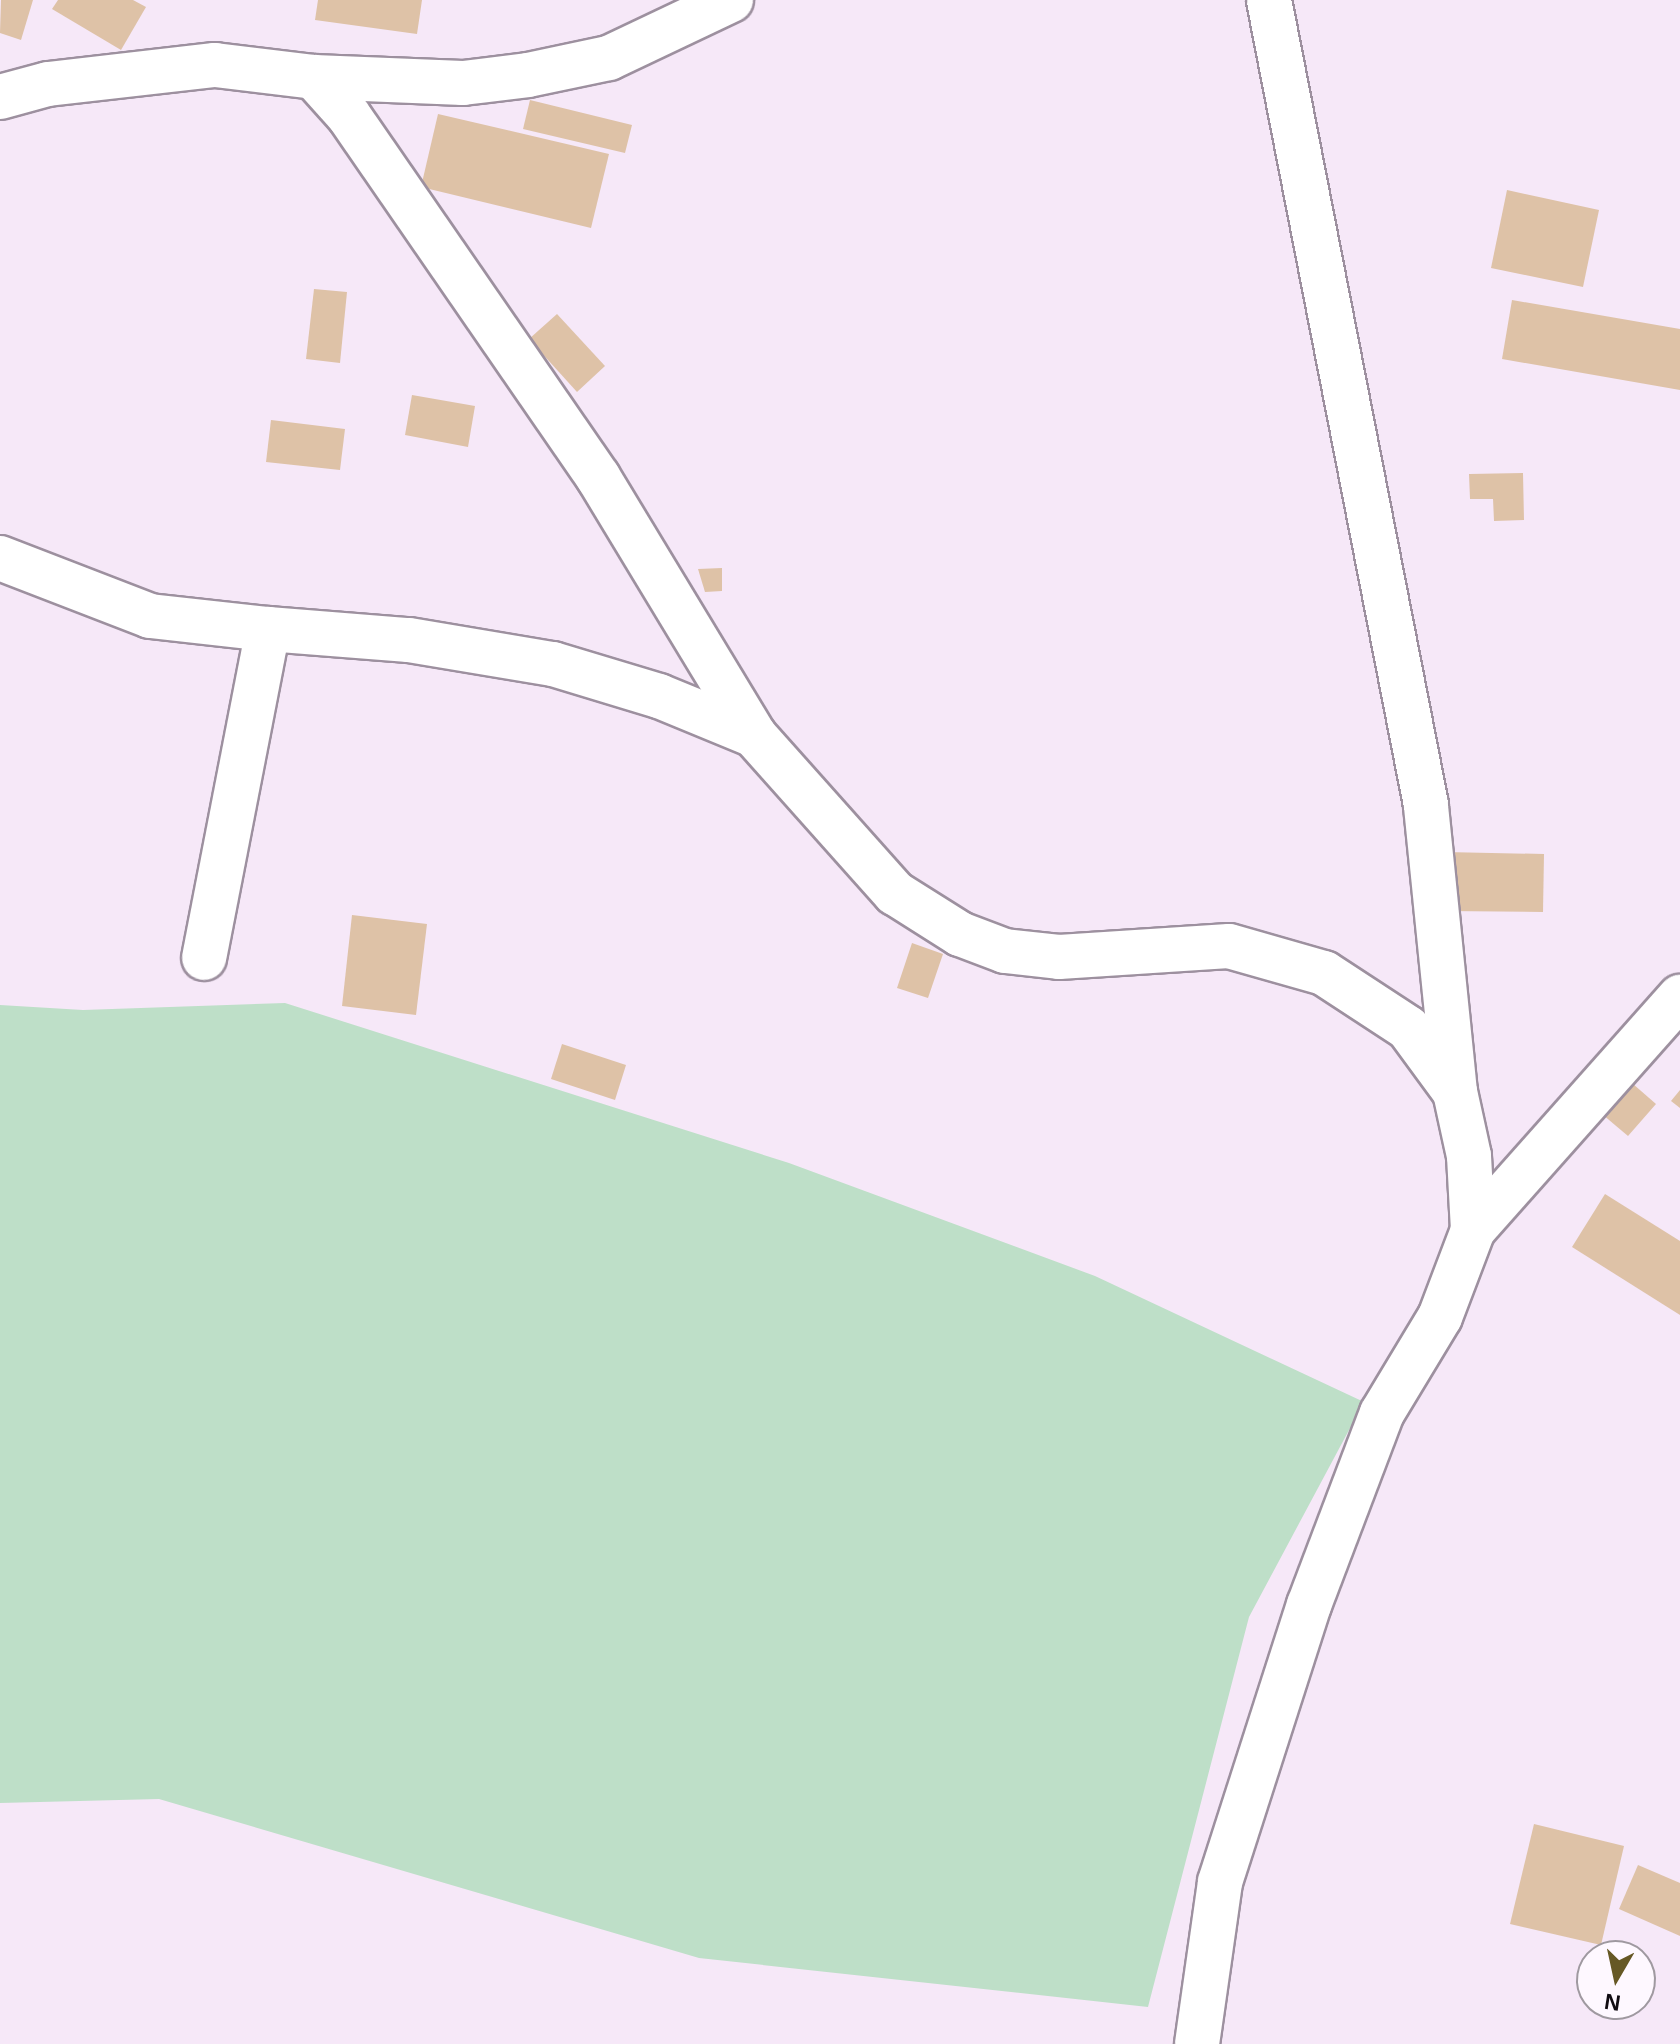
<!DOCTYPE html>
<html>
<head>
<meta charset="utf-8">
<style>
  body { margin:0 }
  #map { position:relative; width:1680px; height:2044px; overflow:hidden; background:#f6e8f8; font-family:Arial,sans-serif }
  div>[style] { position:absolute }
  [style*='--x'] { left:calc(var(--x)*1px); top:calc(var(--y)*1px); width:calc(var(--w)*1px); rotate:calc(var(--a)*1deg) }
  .green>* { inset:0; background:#bedfc8 }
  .building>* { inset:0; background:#dec2a7 }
  .roads { filter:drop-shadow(2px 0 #9d909f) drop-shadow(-2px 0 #9d909f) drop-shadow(0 2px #9d909f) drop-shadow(0 -2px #9d909f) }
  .minor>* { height:44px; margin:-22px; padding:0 22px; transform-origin:22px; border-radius:22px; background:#fff }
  span { translate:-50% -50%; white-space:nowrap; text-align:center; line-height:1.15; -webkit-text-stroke:6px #fef8ff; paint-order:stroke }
  .north { position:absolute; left:1576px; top:1940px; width:80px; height:80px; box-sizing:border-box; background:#fef8ff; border:2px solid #9f99a0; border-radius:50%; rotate:189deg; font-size:22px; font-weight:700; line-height:32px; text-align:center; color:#100b11 }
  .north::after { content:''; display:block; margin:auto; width:28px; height:36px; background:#665825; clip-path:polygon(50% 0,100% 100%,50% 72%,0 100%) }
</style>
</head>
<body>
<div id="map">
  <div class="green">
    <i style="clip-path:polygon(285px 1003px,789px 1163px,1095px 1276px,1364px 1402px,1249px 1617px,1148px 2007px,699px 1958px,159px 1799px,0 1803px,0 1005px,83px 1010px)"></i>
  </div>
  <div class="building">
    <i style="clip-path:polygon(1px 0,33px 0,21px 40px,0 33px)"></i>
    <i style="clip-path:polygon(58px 0,133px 0,146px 7px,121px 50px,52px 9px)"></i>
    <i style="clip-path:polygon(318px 0,422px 0,417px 34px,315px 20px)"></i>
    <i style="clip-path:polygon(530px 100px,632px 125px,625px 153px,523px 129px)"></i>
    <i style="clip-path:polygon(438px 114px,609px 154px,591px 228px,421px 187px)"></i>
    <i style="clip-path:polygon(1507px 190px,1599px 210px,1583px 287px,1491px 268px)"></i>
    <i style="clip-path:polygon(314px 289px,347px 292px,340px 363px,306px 359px)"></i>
    <i style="clip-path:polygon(1512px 300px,1680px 329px,1680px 390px,1502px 359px)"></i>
    <i style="clip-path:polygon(557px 314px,605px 366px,577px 392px,529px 339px)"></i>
    <i style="clip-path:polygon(412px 395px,475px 406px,468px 447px,405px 435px)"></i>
    <i style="clip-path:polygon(271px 420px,345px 429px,340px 470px,266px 462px)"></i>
    <i style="clip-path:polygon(1523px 473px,1524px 520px,1494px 521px,1493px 499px,1470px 499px,1469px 474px)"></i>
    <i style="clip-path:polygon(722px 568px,722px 591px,705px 592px,698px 569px)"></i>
    <i style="clip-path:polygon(1445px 852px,1544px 854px,1543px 912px,1444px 911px)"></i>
    <i style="clip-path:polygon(352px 915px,427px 924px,416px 1015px,342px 1006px)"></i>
    <i style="clip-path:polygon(912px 943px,943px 954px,928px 998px,897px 988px)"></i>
    <i style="clip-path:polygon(562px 1044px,626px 1065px,615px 1100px,551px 1079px)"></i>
    <i style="clip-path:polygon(1625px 1077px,1656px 1104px,1628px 1136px,1596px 1109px)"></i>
    <i style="clip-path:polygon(1680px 1090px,1680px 1108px,1671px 1101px)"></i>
    <i style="clip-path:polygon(1605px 1194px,1680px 1241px,1680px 1315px,1572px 1247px)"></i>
    <i style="clip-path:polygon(1534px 1824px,1624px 1846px,1601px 1945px,1510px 1924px)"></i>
    <i style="clip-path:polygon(1638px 1865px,1680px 1883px,1680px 1936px,1619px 1909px)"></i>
  </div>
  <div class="roads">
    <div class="minor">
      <i style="--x:314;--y:77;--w:52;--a:48.1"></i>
      <i style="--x:349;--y:116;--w:439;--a:55.4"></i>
      <i style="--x:598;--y:477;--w:301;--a:58.8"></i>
      <i style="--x:754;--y:735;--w:212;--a:48.3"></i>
      <i style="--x:895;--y:893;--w:77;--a:32.2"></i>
      <i style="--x:960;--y:934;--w:48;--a:20.7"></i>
      <i style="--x:1005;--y:951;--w:54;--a:6.3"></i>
      <i style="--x:1059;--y:957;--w:170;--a:-3.7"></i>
      <i style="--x:1229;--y:946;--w:99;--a:15.9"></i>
      <i style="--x:1324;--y:973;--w:100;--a:33.2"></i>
      <i style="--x:1408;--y:1028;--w:79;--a:53.7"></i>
      <i style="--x:0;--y:97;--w:50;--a:-15.2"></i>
      <i style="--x:48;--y:84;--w:168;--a:-6.5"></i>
      <i style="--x:215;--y:65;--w:100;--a:6.9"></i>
      <i style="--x:314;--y:77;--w:149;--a:2.3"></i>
      <i style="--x:463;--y:83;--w:65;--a:-7"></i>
      <i style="--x:528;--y:75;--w:83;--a:-11.9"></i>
      <i style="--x:609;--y:58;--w:135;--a:-25.4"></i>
      <i style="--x:0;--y:558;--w:161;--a:21.1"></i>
      <i style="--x:150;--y:616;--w:119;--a:6.3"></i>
      <i style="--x:268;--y:629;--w:335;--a:101"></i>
      <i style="--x:268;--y:629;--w:141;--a:4.5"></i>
      <i style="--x:409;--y:640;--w:146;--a:9.5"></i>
      <i style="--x:553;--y:664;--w:111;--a:16.8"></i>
      <i style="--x:659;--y:696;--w:103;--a:22.3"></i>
      <i style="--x:1473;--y:1230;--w:312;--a:-48.4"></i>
      <i style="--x:1197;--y:2044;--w:164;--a:-81.9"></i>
      <i style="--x:1220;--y:1882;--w:291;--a:-72.2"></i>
      <i style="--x:1309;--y:1605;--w:205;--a:-69.2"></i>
      <i style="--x:1382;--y:1413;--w:112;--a:-58.9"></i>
      <i style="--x:1440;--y:1317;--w:93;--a:-69.2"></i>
      <i style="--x:1473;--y:1230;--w:74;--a:-93.1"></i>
      <i style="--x:1469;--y:1156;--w:66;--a:-102.3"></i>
      <i style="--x:1455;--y:1092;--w:288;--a:-95.8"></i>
      <i style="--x:1426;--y:805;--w:820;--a:-101.04"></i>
    </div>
  </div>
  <div class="north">N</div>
</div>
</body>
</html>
